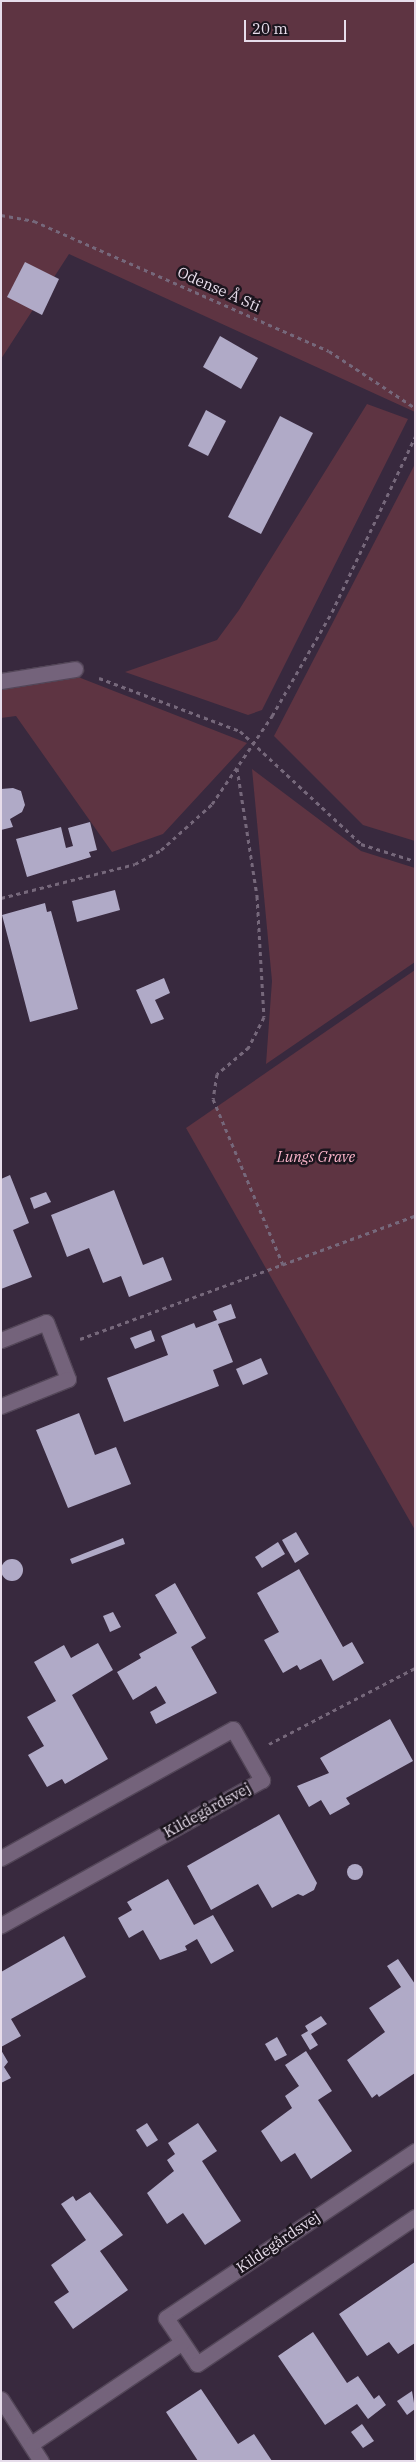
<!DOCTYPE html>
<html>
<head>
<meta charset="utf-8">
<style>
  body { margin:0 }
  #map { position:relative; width:416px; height:2462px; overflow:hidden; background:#38293e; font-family:"IBM Plex Serif",serif }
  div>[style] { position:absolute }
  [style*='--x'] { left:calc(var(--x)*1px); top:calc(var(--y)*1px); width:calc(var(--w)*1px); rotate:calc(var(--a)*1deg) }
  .green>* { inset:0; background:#5e3442 }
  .building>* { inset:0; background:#b0aac7 }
  .round { border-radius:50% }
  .path>* { height:3px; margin-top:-1.5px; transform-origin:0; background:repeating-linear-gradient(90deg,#76687b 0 4px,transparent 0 8px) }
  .roads { filter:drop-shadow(1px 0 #534658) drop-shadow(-1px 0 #534658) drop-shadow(0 1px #534658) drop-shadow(0 -1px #534658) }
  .lane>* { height:15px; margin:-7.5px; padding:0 7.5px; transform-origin:7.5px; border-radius:7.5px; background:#74637b }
  .street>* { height:15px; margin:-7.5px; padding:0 7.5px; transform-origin:7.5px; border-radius:7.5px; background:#74637b }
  span { translate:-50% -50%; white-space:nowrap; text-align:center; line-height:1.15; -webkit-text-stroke:5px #1c151e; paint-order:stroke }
  .street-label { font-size:15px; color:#e7ddeb }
  .park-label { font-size:15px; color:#f9b3c8; font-style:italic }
  .frame { position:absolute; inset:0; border:2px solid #e7ddeb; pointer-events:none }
  .scale { position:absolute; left:244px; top:20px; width:102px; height:22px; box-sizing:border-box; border:2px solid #e7ddeb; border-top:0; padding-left:6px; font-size:15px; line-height:18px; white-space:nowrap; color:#e7ddeb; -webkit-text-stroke:4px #1c151e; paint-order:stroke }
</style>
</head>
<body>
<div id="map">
  <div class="green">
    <i style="clip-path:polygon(1px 1px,415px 1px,415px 412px,69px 254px,1px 359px)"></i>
    <i style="clip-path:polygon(367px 404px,408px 419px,262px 710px,248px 715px,125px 672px,217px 640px,239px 610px)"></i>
    <i style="clip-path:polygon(415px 464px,415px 841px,363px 825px,274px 736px)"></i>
    <i style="clip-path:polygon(73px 675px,247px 743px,163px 834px,112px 852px,16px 716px,1px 718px,1px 689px)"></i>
    <i style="clip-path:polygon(252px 769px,361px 851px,415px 868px,415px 962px,266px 1064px,272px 981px)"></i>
    <i style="clip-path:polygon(415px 970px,415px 1530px,186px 1128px)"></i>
  </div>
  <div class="building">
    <i style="clip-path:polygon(25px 262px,59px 279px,42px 315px,7px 297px)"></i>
    <i style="clip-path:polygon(220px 336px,258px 358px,241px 389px,203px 367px)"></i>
    <i style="clip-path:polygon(206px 410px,226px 421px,208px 456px,188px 446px)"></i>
    <i style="clip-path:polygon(280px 416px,313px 433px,261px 534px,228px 517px)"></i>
    <i style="clip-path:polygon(13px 788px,21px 791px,25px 805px,22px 812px,10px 819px,13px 827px,1px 830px,1px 789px)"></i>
    <i style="clip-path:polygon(90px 822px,97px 850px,89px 852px,91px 857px,27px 877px,16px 839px,61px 827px,66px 848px,73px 846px,68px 828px)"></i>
    <i style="clip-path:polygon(115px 890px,120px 910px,77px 922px,72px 901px)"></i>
    <i style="clip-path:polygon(45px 903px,47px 912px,51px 911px,78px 1009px,30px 1022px,2px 915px)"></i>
    <i style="clip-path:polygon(164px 978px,170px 993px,155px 1000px,164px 1019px,151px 1024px,136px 990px)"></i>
    <i style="clip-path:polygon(10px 1175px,29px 1223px,13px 1230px,32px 1277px,1px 1289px,1px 1179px)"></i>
    <i style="clip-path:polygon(114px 1190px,143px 1265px,163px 1257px,172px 1280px,129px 1297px,121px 1276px,103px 1283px,89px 1248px,67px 1257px,51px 1215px)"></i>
    <i style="clip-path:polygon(46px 1192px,51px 1202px,34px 1209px,30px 1198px)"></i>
    <i style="clip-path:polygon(231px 1304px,236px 1318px,218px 1324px,233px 1362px,213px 1370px,219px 1386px,124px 1422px,107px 1378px,168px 1355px,161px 1336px,194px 1323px,196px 1328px,217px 1320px,213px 1311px)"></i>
    <i style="clip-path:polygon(151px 1330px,155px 1341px,135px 1349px,130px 1338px)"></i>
    <i style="clip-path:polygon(261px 1358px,268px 1374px,243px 1385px,236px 1369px)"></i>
    <i style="clip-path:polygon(79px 1413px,95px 1455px,116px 1447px,131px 1484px,68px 1508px,36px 1430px)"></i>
    <i style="clip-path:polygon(296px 1532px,309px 1554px,295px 1563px,282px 1540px)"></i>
    <i style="clip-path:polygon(123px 1538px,125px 1544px,72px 1564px,70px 1559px)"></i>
    <i style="clip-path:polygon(278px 1542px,285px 1554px,262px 1568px,255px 1557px)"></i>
    <i class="round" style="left:1px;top:1559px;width:22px;height:22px"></i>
    <i style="clip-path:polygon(299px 1569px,343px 1647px,352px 1642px,364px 1663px,333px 1681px,321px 1659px,300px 1670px,297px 1665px,283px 1673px,264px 1640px,279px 1632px,257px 1593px)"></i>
    <i style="clip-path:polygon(175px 1583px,206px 1638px,191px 1647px,217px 1693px,156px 1724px,150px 1712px,166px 1703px,156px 1686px,133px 1700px,117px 1672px,141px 1658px,139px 1654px,177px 1633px,155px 1595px)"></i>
    <i style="clip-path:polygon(113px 1612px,121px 1627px,110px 1632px,103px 1616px)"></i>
    <i style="clip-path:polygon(98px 1643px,113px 1670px,72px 1695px,108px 1759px,65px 1784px,62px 1779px,47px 1787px,28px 1755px,44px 1746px,27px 1717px,56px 1701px,34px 1662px,64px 1645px,71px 1658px)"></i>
    <i style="clip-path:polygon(390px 1719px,413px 1761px,346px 1798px,350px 1804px,330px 1815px,321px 1800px,309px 1807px,297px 1786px,329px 1773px,320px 1758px)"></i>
    <i style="clip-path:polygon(279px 1814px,317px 1883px,314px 1890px,303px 1896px,298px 1894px,272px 1908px,258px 1884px,211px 1910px,187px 1866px)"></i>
    <i class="round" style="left:347px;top:1864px;width:16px;height:16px"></i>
    <i style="clip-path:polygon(168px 1879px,194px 1925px,213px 1915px,234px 1951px,211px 1964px,197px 1939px,185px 1946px,187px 1950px,160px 1960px,143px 1930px,129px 1938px,118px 1918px,132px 1910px,127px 1902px)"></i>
    <i style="clip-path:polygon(64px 1936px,86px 1977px,11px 2019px,21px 2036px,1px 2047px,1px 1972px)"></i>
    <i style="clip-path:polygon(398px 1959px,415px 1984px,415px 2073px,379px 2097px,377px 2094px,372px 2098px,347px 2060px,385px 2032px,369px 2008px,401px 1987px,387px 1966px)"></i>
    <i style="clip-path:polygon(321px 2016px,327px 2024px,311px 2034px,318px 2045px,310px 2050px,301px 2035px,308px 2031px,305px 2026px)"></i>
    <i style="clip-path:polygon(277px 2037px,287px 2055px,275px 2061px,265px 2044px)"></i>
    <i style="clip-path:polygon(1px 2050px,8px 2062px,4px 2067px,11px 2078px,1px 2083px)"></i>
    <i style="clip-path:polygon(306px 2051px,332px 2091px,318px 2100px,352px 2151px,311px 2179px,295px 2153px,281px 2162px,261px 2131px,292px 2108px,285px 2096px,299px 2086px,285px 2065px)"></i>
    <i style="clip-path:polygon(147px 2123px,158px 2140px,147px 2147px,136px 2130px)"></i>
    <i style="clip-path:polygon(198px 2123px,217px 2151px,202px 2161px,241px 2221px,205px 2245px,183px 2213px,167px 2224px,147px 2193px,174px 2171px,167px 2160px,175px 2154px,168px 2143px)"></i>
    <i style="clip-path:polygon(90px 2192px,123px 2235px,100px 2251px,128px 2290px,73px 2329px,54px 2302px,69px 2292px,51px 2265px,86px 2240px,61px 2204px,73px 2196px,76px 2201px)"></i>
    <i style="clip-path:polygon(415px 2262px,415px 2343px,398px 2354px,389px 2342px,367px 2356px,339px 2314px)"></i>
    <i style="clip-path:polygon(313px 2332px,347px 2383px,358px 2376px,374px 2399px,379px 2395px,386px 2405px,368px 2419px,357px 2404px,325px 2425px,278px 2356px)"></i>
    <i style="clip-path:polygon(201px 2389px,238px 2444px,254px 2434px,272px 2461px,198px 2461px,166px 2412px)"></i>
    <i style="clip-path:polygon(412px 2391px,415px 2409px,407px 2415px,397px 2401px)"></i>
    <i style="clip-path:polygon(362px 2424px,374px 2441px,363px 2448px,351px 2432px)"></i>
  </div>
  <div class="path">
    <i style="--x:1;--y:215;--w:34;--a:10"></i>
    <i style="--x:34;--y:221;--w:322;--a:23.8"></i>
    <i style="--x:329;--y:351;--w:103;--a:33.5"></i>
    <i style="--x:99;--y:678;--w:151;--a:20.6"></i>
    <i style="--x:240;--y:731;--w:166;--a:43"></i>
    <i style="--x:361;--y:844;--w:57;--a:17.5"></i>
    <i style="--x:237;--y:768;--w:130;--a:81.1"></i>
    <i style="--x:257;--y:896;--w:121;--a:86.7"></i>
    <i style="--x:264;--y:1017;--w:34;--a:117"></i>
    <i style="--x:249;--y:1047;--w:42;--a:139.8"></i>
    <i style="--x:217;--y:1074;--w:25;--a:99"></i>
    <i style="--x:213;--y:1099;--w:180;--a:67.1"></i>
    <i style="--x:1;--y:898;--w:138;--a:-14.2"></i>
    <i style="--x:135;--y:864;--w:30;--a:-28"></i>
    <i style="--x:161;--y:850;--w:69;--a:-42"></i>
    <i style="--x:212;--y:804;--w:107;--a:-55.7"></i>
    <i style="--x:272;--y:716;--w:120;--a:-60"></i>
    <i style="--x:332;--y:612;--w:194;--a:-64.6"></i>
    <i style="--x:80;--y:1339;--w:357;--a:-20.2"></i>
    <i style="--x:269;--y:1744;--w:165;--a:-27.5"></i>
  </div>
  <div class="roads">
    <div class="lane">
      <i style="--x:1;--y:681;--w:75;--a:-9.2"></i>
    </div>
    <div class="street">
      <i style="--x:1;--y:1340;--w:48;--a:-21.8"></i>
      <i style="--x:46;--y:1322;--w:61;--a:68.9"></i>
      <i style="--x:68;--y:1379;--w:72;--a:158.1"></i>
      <i style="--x:1;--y:1858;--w:265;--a:-29.1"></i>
      <i style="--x:233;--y:1729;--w:59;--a:60.4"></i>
      <i style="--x:262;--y:1780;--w:299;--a:150.9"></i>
      <i style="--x:415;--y:2151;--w:300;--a:146.2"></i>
      <i style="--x:166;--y:2318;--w:55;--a:56"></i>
      <i style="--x:197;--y:2364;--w:263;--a:-34"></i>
      <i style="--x:1;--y:2399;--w:74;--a:57.2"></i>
      <i style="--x:31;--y:2444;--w:182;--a:-34"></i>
    </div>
  </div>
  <div class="street-label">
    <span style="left:219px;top:289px;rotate:24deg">Odense Å Sti</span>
    <span style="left:207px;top:1810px;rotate:-29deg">Kildegårdsvej</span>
    <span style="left:278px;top:2242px;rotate:-34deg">Kildegårdsvej</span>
  </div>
  <div class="park-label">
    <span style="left:316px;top:1157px">Lungs Grave</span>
  </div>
  <div class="frame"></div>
  <div class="scale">20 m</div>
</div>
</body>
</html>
